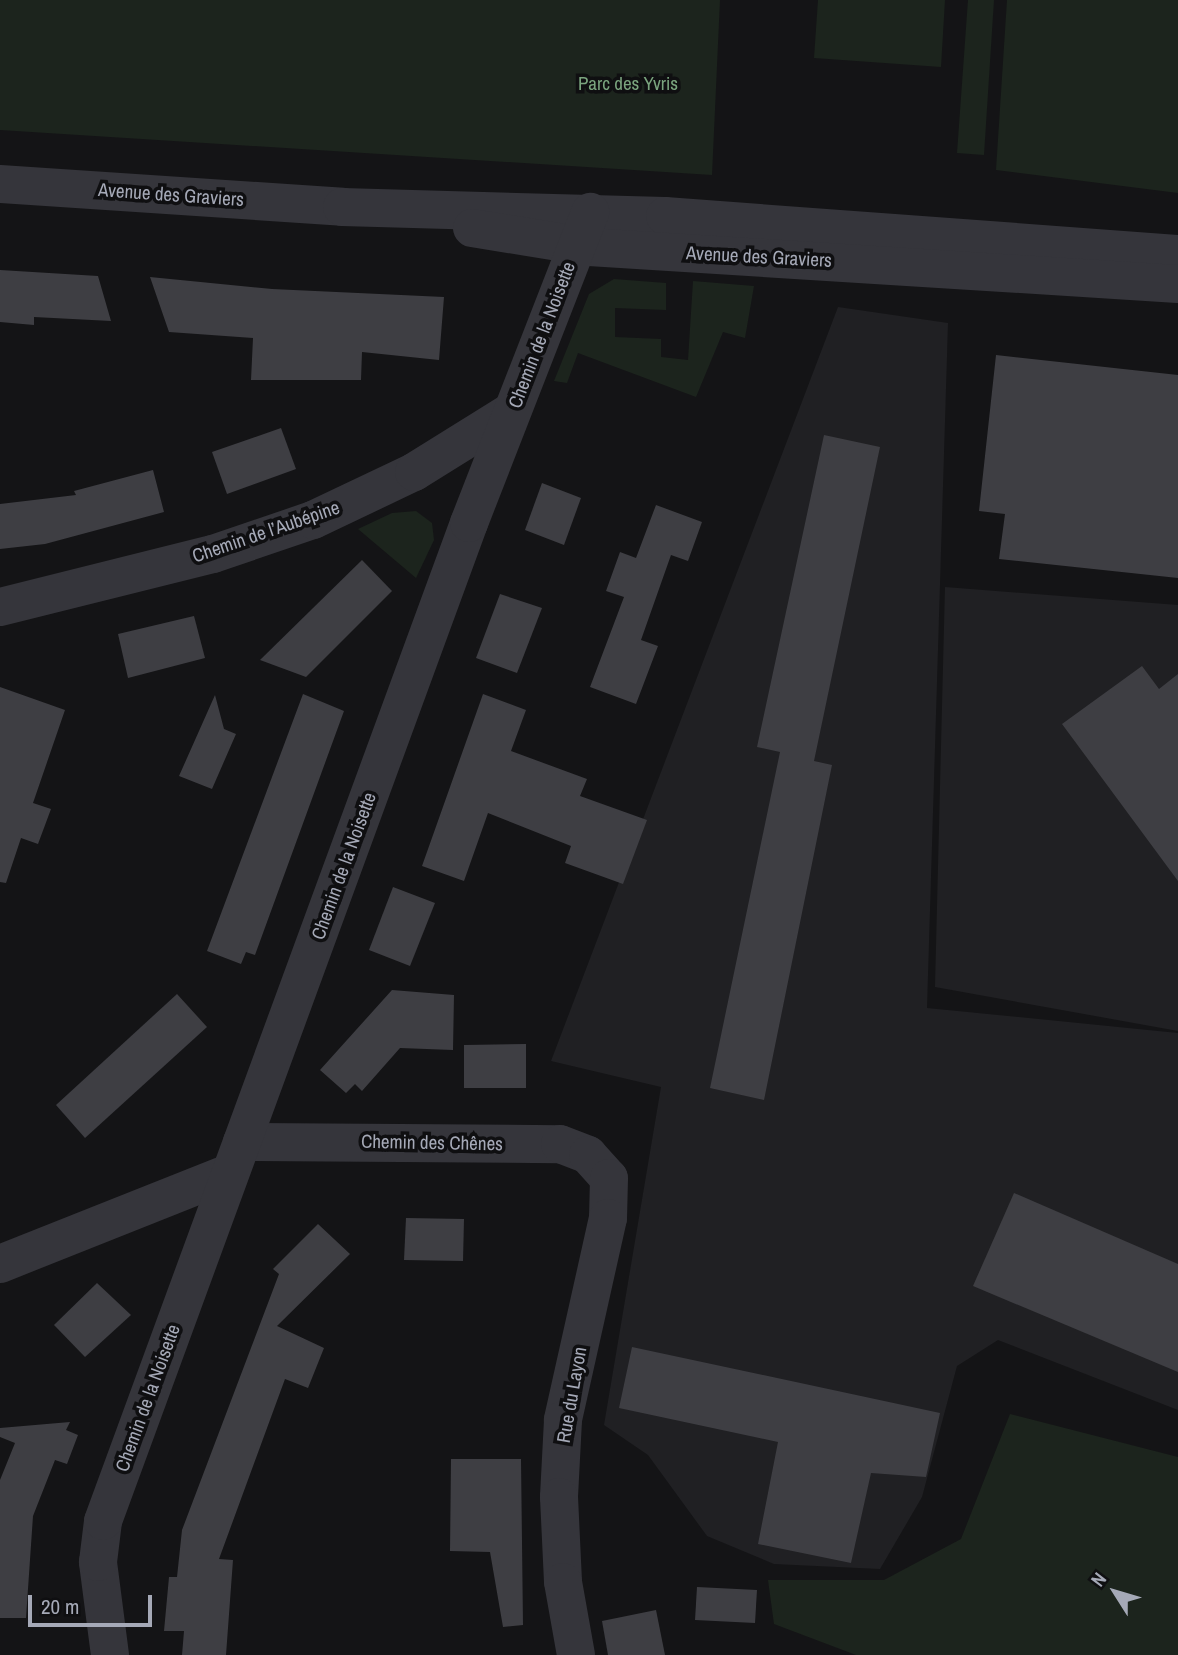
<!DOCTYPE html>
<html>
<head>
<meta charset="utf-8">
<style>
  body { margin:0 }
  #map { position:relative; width:1178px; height:1655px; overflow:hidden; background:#141416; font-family:"Archivo Narrow",sans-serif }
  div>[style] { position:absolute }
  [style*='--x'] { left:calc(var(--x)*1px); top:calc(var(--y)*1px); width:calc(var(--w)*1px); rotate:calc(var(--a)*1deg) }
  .built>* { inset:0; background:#202023 }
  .green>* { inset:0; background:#1c241d }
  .building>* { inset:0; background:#3e3e43 }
  .minor>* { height:38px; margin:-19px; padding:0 19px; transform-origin:19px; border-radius:19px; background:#35353b }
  span { translate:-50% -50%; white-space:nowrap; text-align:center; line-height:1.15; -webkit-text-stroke:7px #0f0f11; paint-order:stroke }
  .park-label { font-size:19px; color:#7aa47e }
  .street-label { font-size:19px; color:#a5a9b7 }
  .north { position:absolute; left:1080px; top:1557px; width:70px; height:70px; -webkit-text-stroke:5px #0f0f11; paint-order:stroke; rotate:307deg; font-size:19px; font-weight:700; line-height:28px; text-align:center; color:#a5a9b7 }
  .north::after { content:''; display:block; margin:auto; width:24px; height:32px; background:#a5a9b7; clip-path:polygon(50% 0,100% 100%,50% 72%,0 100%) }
  .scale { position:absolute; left:28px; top:1595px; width:124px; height:32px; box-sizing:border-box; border:4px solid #a5a9b7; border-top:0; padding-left:9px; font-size:21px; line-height:24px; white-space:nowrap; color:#a5a9b7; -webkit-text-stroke:5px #0f0f11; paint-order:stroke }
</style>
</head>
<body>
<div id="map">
  <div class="built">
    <i style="clip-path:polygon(838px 307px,948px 323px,927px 1008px,1178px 1033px,1178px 1410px,998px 1340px,957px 1366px,922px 1497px,880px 1569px,774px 1564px,707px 1536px,648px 1455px,604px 1425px,661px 1087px,551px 1061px)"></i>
    <i style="clip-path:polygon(945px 587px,1178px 605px,1178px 1031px,935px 987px)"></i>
  </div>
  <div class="green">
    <i style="clip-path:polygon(0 0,720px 0,712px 175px,0 130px)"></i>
    <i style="clip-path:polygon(818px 0,945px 0,941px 67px,814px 58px)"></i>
    <i style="clip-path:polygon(968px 0,994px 0,984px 155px,957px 153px)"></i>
    <i style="clip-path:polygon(1007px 0,1178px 0,1178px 193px,996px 170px)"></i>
    <i style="clip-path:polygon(614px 279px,666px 283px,666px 310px,615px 308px,615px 337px,661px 339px,661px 357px,688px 360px,693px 281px,754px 286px,745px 338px,723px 332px,696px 397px,578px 353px,567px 383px,554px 381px,589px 294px)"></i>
    <i style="clip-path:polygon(416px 511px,432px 523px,434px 540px,416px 578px,358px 529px,392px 513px)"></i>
    <i style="clip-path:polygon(1010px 1414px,1178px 1457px,1178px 1655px,856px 1655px,774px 1624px,768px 1580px,884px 1580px,961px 1539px)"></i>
  </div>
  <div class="building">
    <i style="clip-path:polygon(0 270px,98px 276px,111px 321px,34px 317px,34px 325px,0 322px)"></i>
    <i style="clip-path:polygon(150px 277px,272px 289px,444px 297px,439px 360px,362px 352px,361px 380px,251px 380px,253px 338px,169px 332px)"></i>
    <i style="clip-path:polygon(996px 355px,1178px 375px,1178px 578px,999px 559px,1005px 514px,979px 511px)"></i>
    <i style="clip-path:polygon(281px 428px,296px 469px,227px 494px,212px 452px)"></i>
    <i style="clip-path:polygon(824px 435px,880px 447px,814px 761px,832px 765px,764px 1100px,710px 1088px,780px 752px,757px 747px)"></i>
    <i style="clip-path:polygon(153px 470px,164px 512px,45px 544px,0 549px,0 504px,76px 495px,74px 491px)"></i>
    <i style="clip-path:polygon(542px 483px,581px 498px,564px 545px,525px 530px)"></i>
    <i style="clip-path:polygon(656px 505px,702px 522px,688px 561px,671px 555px,641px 640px,658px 646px,636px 704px,590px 687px,624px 597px,606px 591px,620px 552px,636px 558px)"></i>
    <i style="clip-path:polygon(362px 560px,392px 591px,306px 677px,260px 660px)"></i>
    <i style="clip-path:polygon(500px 594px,542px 608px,517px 673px,476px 658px)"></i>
    <i style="clip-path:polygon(194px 616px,205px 658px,128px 678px,118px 634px)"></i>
    <i style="clip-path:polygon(1142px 666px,1159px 689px,1178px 674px,1178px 881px,1062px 724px)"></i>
    <i style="clip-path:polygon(0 687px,65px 710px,33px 803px,51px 809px,38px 844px,21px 838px,6px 883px,0 882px)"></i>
    <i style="clip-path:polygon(303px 694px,344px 711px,255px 955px,246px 952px,241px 964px,207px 951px)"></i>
    <i style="clip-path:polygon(483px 694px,526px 710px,511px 751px,587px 779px,580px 796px,647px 820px,623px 884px,565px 863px,571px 846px,488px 813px,464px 881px,422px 866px)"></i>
    <i style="clip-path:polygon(215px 695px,224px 729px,236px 734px,212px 789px,179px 776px)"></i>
    <i style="clip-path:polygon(393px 887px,435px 903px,410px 966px,369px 950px)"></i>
    <i style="clip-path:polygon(392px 990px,454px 995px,453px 1050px,400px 1048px,362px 1091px,355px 1084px,346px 1093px,320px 1070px)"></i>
    <i style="clip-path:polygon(177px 994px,207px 1027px,85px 1138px,56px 1105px)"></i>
    <i style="clip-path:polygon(526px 1044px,526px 1088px,464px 1088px,464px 1045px)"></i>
    <i style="clip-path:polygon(1014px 1193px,1178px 1264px,1178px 1372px,973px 1286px)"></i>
    <i style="clip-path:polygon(406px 1218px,464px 1219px,463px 1261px,404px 1260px)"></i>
    <i style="clip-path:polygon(318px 1224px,350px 1254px,277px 1326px,324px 1348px,308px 1388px,285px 1379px,219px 1559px,233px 1560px,226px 1655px,182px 1655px,184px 1631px,164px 1631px,169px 1577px,177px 1577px,182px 1530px,279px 1274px,273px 1269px)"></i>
    <i style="clip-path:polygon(97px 1283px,131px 1315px,85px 1357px,54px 1325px)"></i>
    <i style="clip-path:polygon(632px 1347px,940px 1413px,926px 1477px,871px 1473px,851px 1563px,758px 1544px,778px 1442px,619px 1408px)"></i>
    <i style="clip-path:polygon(70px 1422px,66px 1430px,78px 1435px,67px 1464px,55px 1460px,33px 1516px,26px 1618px,0 1618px,0 1480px,15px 1443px,0 1437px,0 1428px)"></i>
    <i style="clip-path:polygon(451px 1459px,521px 1459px,523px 1625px,503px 1627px,490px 1552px,450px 1551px)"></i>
    <i style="clip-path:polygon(697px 1587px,757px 1590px,755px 1623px,695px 1620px)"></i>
    <i style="clip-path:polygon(656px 1610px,665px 1655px,608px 1655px,602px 1621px)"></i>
  </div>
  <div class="minor">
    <i style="--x:0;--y:184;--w:343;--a:3.8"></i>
    <i style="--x:342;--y:207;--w:323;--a:1.6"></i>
    <i style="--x:665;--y:216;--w:514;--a:4.24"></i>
    <i style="--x:472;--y:228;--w:119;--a:9.2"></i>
    <i style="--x:589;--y:247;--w:590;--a:3.59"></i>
    <i style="--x:0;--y:607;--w:219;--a:-14"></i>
    <i style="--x:213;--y:554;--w:106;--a:-18.8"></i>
    <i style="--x:313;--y:520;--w:112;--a:-25.4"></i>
    <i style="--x:414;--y:472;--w:115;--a:-31.9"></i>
    <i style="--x:242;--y:1142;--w:318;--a:0.4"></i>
    <i style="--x:560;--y:1144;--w:30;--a:21"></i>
    <i style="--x:588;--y:1155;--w:31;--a:48"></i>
    <i style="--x:609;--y:1178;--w:40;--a:91.4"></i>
    <i style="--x:608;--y:1218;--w:207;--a:102.6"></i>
    <i style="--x:563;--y:1420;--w:77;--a:93"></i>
    <i style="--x:559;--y:1497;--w:85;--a:87.3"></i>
    <i style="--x:563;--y:1582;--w:74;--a:79.9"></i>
    <i style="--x:0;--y:1264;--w:246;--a:-21.7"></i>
    <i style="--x:110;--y:1655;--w:94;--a:-97.4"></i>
    <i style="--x:98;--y:1562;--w:41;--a:-83"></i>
    <i style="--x:103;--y:1521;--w:1063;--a:-69.86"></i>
    <i style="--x:469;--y:523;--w:334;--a:-68.7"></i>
  </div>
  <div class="park-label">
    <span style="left:628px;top:84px">Parc des Yvris</span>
  </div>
  <div class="street-label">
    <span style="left:171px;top:195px;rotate:4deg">Avenue des Graviers</span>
    <span style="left:759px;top:257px;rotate:3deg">Avenue des Graviers</span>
    <span style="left:542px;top:335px;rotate:-69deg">Chemin de la Noisette</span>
    <span style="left:266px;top:532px;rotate:-19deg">Chemin de l’Aubépine</span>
    <span style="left:344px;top:866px;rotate:-70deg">Chemin de la Noisette</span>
    <span style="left:432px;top:1143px;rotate:1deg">Chemin des Chênes</span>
    <span style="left:572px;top:1395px;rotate:-80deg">Rue du Layon</span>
    <span style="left:148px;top:1398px;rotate:-70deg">Chemin de la Noisette</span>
  </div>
  <div class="north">N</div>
  <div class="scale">20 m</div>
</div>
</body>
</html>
